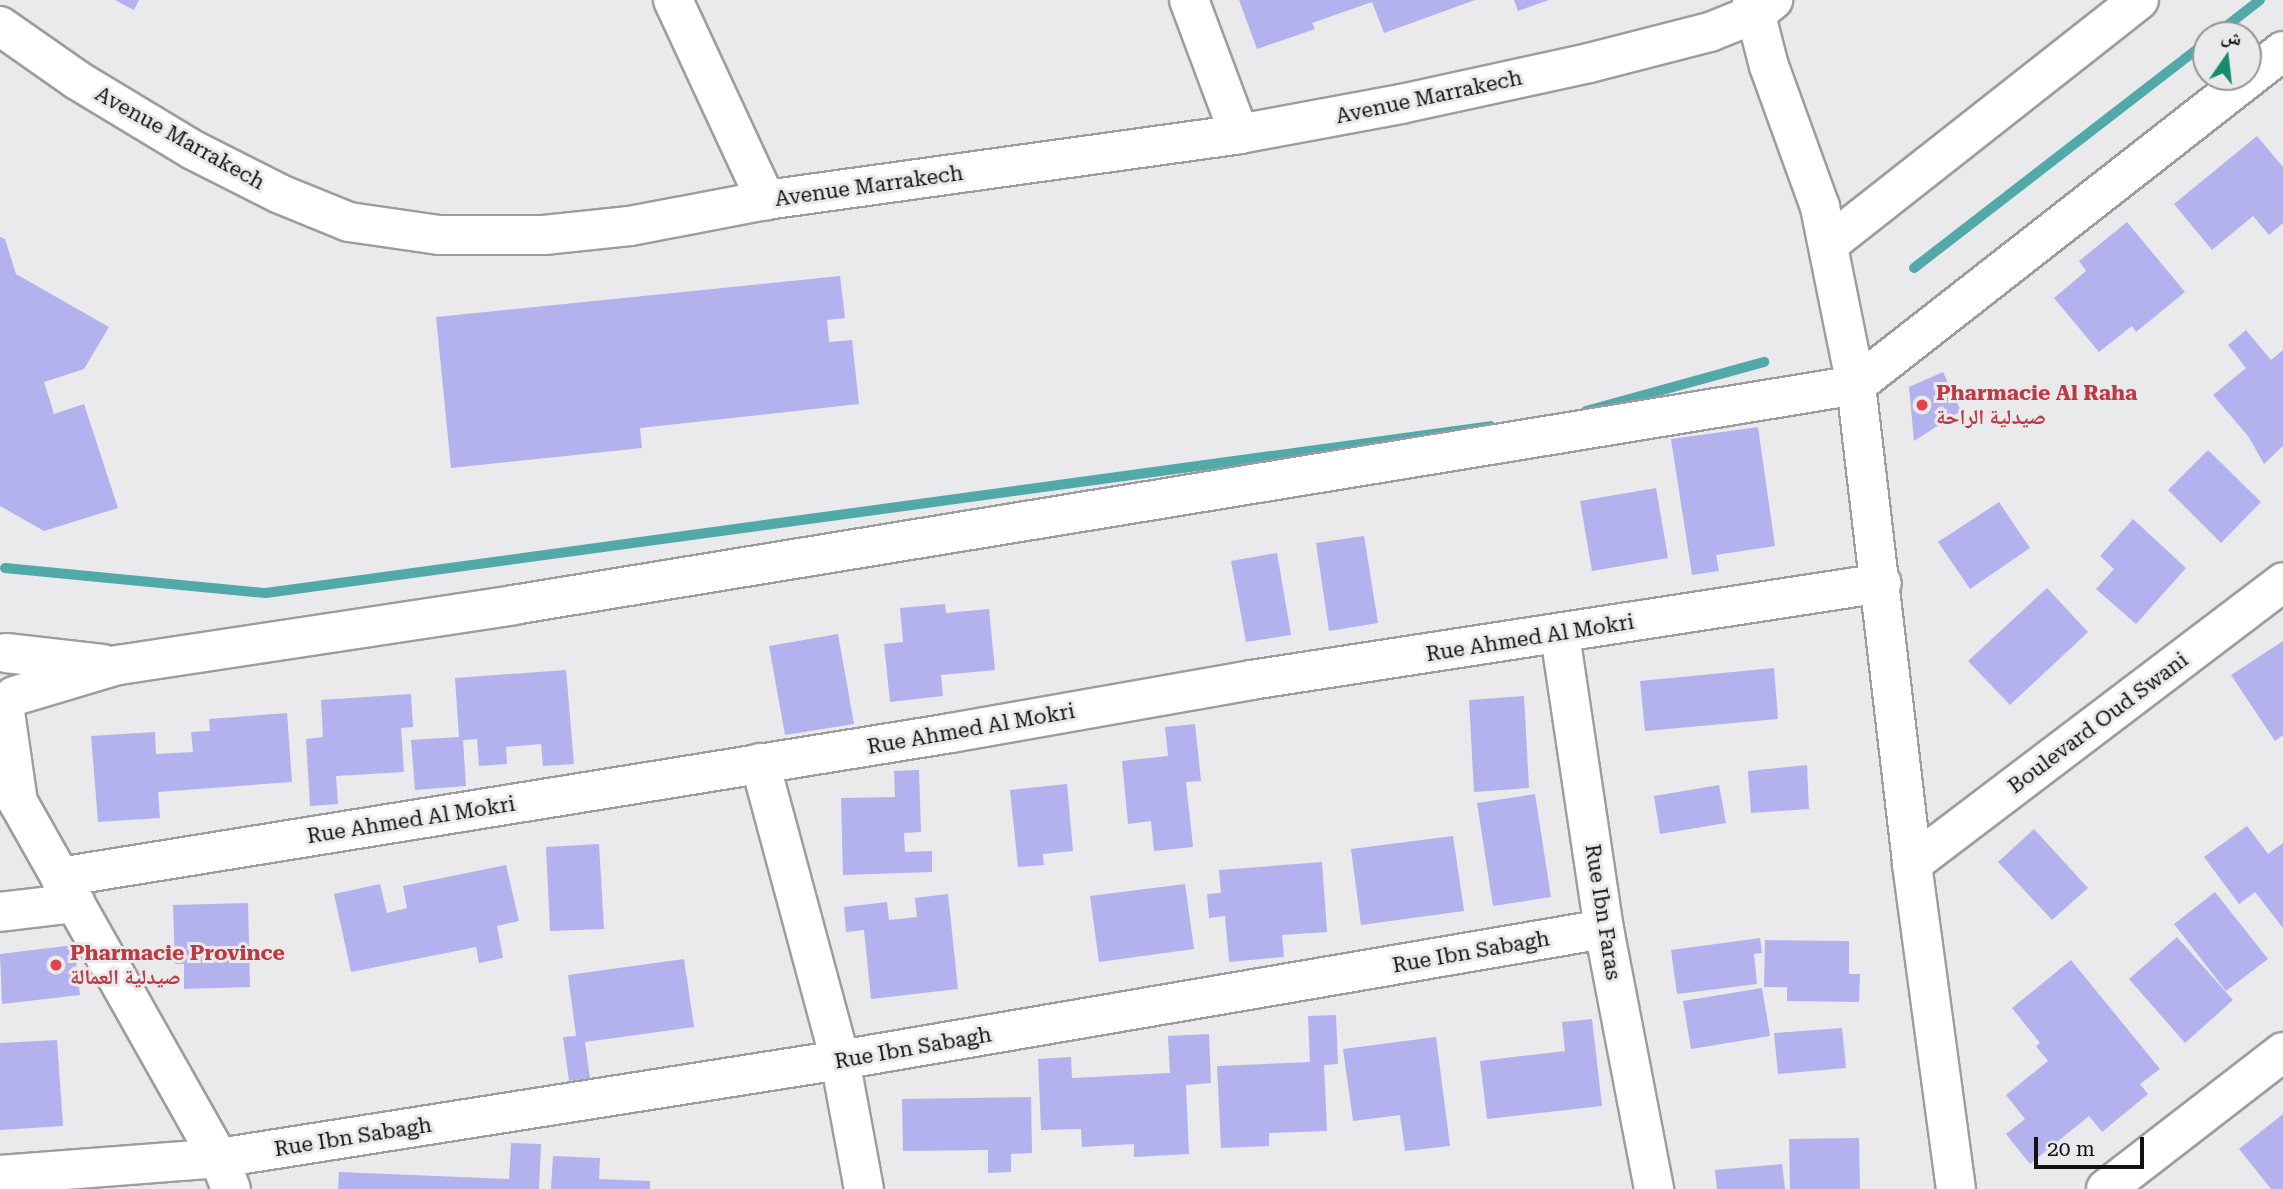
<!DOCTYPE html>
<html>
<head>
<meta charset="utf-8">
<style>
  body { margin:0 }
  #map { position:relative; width:2283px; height:1189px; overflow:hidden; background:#eaeaec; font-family:"Roboto Serif","Noto Naskh Arabic",serif }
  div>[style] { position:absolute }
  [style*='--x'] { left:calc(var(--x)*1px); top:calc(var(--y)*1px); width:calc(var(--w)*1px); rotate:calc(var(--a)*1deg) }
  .stream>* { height:10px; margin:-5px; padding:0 5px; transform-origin:5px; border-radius:5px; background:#52a9aa }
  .building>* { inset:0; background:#b3b2ee }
  .roads { filter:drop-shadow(2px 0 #9d9d9f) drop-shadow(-2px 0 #9d9d9f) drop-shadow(0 2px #9d9d9f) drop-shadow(0 -2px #9d9d9f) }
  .minor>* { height:38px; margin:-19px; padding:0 19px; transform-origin:19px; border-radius:19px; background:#fff }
  .major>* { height:38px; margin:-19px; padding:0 19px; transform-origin:19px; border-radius:19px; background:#fff }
  .dots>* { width:19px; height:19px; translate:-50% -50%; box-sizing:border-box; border:4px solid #eaeaec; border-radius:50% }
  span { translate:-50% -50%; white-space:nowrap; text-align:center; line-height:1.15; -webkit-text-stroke:6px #eaeaec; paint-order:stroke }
  .street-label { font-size:21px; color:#121213 }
  .health-label { font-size:21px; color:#be3a42; font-weight:700 }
  .left { translate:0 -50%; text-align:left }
  .north { position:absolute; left:2192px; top:21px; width:70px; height:70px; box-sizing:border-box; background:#eaeaec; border:2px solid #949495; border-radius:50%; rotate:14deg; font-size:19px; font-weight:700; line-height:28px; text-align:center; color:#121213 }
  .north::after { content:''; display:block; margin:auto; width:24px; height:32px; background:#168c6f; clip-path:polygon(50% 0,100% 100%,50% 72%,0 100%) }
  .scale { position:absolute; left:2034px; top:1137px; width:110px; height:32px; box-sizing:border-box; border:4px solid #121213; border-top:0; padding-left:9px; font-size:21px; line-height:24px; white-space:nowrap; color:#121213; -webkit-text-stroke:5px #eaeaec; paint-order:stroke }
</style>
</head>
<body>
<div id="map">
  <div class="stream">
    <i style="--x:2215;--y:35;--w:57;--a:-37.9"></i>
    <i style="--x:1914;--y:268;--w:369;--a:-37.7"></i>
    <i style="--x:1586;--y:411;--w:185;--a:-15.4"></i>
    <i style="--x:5;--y:568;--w:262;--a:5.5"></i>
    <i style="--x:266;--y:593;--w:1236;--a:-7.76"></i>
  </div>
  <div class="building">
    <i style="clip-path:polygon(115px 0,139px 0,134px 10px)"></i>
    <i style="clip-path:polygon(1239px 0,1475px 0,1384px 33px,1372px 2px,1312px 23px,1315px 29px,1257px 49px)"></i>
    <i style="clip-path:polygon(1514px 0,1549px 0,1518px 11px)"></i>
    <i style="clip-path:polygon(2257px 136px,2283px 167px,2283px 223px,2269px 235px,2253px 216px,2212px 250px,2174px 204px)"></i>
    <i style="clip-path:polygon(2127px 222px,2185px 292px,2136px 332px,2132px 326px,2099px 352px,2054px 298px,2086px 271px,2079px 261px)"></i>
    <i style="clip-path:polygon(0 237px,5px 239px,16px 274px,109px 327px,84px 369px,44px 382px,54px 414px,84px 404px,118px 508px,44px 531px,0 506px)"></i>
    <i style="clip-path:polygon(840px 276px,845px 318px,827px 320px,829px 342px,852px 340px,859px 404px,640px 428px,642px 448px,451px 468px,436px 317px)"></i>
    <i style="clip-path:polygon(2246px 330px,2271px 360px,2283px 350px,2283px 446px,2264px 464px,2248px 436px,2213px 395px,2246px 368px,2228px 345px)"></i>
    <i style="clip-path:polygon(1943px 372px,1961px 411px,1914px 441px,1909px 387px)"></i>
    <i style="clip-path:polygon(1758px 427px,1775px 546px,1716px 555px,1719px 571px,1692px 575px,1671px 439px)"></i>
    <i style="clip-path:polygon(2208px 450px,2261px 502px,2221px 543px,2168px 490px)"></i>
    <i style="clip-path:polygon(1656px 488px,1668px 558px,1592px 571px,1580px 501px)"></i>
    <i style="clip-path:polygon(1999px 502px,2030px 548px,1970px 589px,1938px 542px)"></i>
    <i style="clip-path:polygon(2133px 519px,2186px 568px,2136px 624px,2096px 589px,2114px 569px,2100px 556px)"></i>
    <i style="clip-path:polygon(1364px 536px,1378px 623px,1329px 631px,1316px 543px)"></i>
    <i style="clip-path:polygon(1277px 553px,1291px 635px,1246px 642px,1231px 561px)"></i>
    <i style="clip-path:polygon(2047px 588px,2088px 632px,2010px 705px,1968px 661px)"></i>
    <i style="clip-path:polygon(945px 604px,946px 613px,989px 609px,995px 670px,941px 675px,943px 696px,890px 702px,884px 644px,903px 642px,900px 608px)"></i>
    <i style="clip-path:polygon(838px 634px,854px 724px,785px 735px,769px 646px)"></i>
    <i style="clip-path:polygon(2283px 641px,2283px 735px,2275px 741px,2231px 675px)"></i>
    <i style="clip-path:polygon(1774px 668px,1778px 719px,1645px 731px,1640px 681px)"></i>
    <i style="clip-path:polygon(566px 670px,574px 764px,543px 766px,541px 744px,506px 747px,507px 764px,479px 766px,477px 739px,463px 740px,466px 786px,415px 790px,411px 740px,459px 737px,455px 678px)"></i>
    <i style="clip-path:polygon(411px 694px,413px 727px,401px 728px,404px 772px,336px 776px,338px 804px,310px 806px,306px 739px,323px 737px,321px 700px)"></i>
    <i style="clip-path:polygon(1524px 696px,1529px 788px,1474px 792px,1469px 700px)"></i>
    <i style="clip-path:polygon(287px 713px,292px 782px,158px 792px,160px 818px,98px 822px,91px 736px,155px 732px,156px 754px,193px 752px,191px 732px,210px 731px,209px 719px)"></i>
    <i style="clip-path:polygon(1195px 724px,1201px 781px,1186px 782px,1193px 847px,1154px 851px,1151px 821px,1128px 824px,1122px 761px,1168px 756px,1165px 727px)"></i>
    <i style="clip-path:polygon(1807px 765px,1809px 809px,1751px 813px,1748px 771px)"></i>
    <i style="clip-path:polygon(919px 770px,921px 832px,904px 833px,905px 852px,932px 851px,932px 872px,843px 875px,841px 798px,895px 797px,894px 771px)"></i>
    <i style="clip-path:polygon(1067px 784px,1073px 851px,1043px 854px,1044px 865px,1018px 867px,1010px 790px)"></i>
    <i style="clip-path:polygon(1719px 785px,1726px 823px,1660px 834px,1654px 796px)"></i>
    <i style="clip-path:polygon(1535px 794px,1551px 897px,1493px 906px,1477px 803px)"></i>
    <i style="clip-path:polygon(2247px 826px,2268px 854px,2283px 843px,2283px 928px,2255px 892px,2239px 904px,2204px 857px)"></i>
    <i style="clip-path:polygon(2034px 829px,2088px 888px,2052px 920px,1998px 862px)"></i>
    <i style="clip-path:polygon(1453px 836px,1464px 911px,1361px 925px,1351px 849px)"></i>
    <i style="clip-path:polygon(599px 844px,604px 929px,550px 931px,546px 847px)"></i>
    <i style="clip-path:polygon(1322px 862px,1327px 932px,1282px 935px,1284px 957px,1229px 962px,1225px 916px,1209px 918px,1207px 894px,1221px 893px,1219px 870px)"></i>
    <i style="clip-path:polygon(506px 865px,519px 921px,497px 926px,503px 958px,479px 963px,476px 947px,351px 972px,334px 894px,380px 884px,387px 913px,407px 908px,403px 886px)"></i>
    <i style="clip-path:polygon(1185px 884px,1194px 949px,1099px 962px,1090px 896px)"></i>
    <i style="clip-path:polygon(2215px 892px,2268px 959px,2226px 991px,2174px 924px)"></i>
    <i style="clip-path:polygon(948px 894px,958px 989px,871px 999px,864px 930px,846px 932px,844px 907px,887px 902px,889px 920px,917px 917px,915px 898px)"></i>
    <i style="clip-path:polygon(248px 903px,250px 987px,184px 989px,184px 964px,175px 964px,173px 905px)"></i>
    <i style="clip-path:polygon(2177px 937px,2233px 1000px,2185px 1043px,2129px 979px)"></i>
    <i style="clip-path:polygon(1760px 938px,1762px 953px,1754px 954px,1757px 984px,1677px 994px,1671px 950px)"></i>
    <i style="clip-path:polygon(1765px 940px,1849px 941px,1849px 974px,1860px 974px,1859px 1002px,1787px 1001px,1787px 987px,1764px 987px)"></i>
    <i style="clip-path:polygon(74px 945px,80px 995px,2px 1004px,0 954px)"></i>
    <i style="clip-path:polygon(684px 959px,694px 1027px,585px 1042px,590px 1078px,569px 1081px,563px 1037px,576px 1036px,568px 975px)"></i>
    <i style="clip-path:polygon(2071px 960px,2160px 1069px,2140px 1084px,2148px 1094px,2102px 1132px,2089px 1116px,2030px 1164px,2006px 1134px,2025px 1119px,2006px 1095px,2048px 1061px,2036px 1046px,2040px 1043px,2012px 1008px)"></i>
    <i style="clip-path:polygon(1762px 988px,1770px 1036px,1691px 1049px,1683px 1001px)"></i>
    <i style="clip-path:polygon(1336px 1015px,1338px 1064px,1324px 1065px,1327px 1131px,1269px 1133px,1269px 1146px,1221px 1148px,1217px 1066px,1310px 1062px,1308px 1016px)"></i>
    <i style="clip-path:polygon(1592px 1019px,1602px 1106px,1487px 1119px,1480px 1061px,1565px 1051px,1562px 1022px)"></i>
    <i style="clip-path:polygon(1842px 1028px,1846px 1068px,1778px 1074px,1774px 1033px)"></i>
    <i style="clip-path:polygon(1209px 1034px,1211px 1083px,1186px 1085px,1189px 1154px,1134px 1157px,1134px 1144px,1082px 1147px,1081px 1129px,1041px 1130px,1038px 1059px,1071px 1057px,1072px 1078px,1170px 1073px,1168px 1036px)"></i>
    <i style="clip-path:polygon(1436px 1037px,1450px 1146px,1405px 1151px,1400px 1115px,1353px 1121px,1343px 1049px)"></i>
    <i style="clip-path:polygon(57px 1040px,63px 1126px,0 1130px,0 1043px)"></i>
    <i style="clip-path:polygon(1031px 1097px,1032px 1153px,1011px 1154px,1011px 1172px,988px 1173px,988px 1150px,903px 1151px,902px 1099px)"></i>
    <i style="clip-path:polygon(2283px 1114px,2283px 1189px,2271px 1189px,2239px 1149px)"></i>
    <i style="clip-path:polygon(1859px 1138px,1860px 1189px,1790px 1189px,1789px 1139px)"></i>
    <i style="clip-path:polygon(511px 1143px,541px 1144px,539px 1189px,338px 1189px,339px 1172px,509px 1179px)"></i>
    <i style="clip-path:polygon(553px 1156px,600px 1158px,599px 1179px,650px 1181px,650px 1189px,551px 1189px)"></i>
    <i style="clip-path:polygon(1782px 1164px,1785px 1189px,1717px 1189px,1715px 1170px)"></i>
  </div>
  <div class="roads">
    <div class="minor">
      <i style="--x:673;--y:0;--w:221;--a:65.1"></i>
      <i style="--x:1189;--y:0;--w:143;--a:69.5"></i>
      <i style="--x:0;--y:26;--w:94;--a:35"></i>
      <i style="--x:77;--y:80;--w:135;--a:31.1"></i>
      <i style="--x:193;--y:150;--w:97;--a:26.8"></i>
      <i style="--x:280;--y:194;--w:74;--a:22.1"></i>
      <i style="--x:349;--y:222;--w:91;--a:8.2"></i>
      <i style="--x:439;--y:235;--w:105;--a:0"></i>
      <i style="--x:544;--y:235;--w:86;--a:-6"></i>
      <i style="--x:630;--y:226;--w:138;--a:-10.8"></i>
      <i style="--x:766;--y:200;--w:478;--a:-7.9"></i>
      <i style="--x:1239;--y:134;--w:165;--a:-10.5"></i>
      <i style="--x:1401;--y:104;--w:192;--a:-12.3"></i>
      <i style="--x:1589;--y:63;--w:125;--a:-14.4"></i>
      <i style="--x:1710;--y:32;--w:51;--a:-22"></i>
      <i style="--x:1757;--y:13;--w:21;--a:-39"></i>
      <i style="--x:1830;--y:243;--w:393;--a:-38.2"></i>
      <i style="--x:1560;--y:635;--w:297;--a:81.5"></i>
      <i style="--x:1604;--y:929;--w:265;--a:79.1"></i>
      <i style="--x:6;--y:653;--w:97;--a:6.5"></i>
      <i style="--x:14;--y:696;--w:109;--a:-16.6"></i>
      <i style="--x:118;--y:665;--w:400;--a:-8.6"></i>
      <i style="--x:513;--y:605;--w:1361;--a:-9.3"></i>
      <i style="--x:1856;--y:385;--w:542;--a:-38.03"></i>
      <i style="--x:5;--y:712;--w:91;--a:81.8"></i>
      <i style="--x:760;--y:763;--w:308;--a:74.9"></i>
      <i style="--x:840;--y:1060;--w:131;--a:79.5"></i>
      <i style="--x:0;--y:776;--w:32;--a:55"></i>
      <i style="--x:18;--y:802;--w:409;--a:60.6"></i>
      <i style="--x:219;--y:1158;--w:33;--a:69"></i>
      <i style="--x:1912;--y:864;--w:466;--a:-37.2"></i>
      <i style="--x:60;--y:877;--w:903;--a:-9.18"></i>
      <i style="--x:951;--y:733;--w:305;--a:-10"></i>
      <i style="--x:1251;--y:680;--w:638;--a:-8.74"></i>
      <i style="--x:0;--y:912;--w:76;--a:-6.8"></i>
      <i style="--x:0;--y:1175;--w:220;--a:-4.4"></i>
      <i style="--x:219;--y:1158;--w:629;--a:-8.97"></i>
      <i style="--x:840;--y:1060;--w:775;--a:-9.73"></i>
      <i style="--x:2106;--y:1189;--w:224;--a:-37.7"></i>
    </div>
    <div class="major">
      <i style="--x:1752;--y:0;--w:68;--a:75.6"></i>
      <i style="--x:1769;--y:66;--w:150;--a:70.1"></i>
      <i style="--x:1820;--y:207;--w:182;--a:78.6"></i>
      <i style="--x:1856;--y:385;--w:482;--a:83.3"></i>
      <i style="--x:1912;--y:864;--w:328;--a:82.3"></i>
    </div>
  </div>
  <div class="dots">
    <i style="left:1922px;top:405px;background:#e0444e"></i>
    <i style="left:56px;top:965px;background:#e0444e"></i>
  </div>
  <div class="street-label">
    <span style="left:1429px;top:97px;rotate:-12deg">Avenue Marrakech</span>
    <span style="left:180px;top:138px;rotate:29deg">Avenue Marrakech</span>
    <span style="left:869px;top:186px;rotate:-8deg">Avenue Marrakech</span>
    <span style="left:1530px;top:638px;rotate:-9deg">Rue Ahmed Al Mokri</span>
    <span style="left:2098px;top:723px;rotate:-37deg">Boulevard Oud Swani</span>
    <span style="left:971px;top:729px;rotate:-10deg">Rue Ahmed Al Mokri</span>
    <span style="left:411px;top:820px;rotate:-9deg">Rue Ahmed Al Mokri</span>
    <span style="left:1603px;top:912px;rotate:81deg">Rue Ibn Faras</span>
    <span style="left:1471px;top:952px;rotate:-10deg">Rue Ibn Sabagh</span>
    <span style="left:913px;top:1048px;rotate:-10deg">Rue Ibn Sabagh</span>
    <span style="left:353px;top:1137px;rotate:-9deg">Rue Ibn Sabagh</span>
  </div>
  <div class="health-label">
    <span class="left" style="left:1936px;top:405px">Pharmacie Al Raha<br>صيدلية الراحة</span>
    <span class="left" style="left:70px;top:965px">Pharmacie Province<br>صيدلية العمالة</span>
  </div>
  <div class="north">ش</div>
  <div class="scale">20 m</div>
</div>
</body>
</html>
